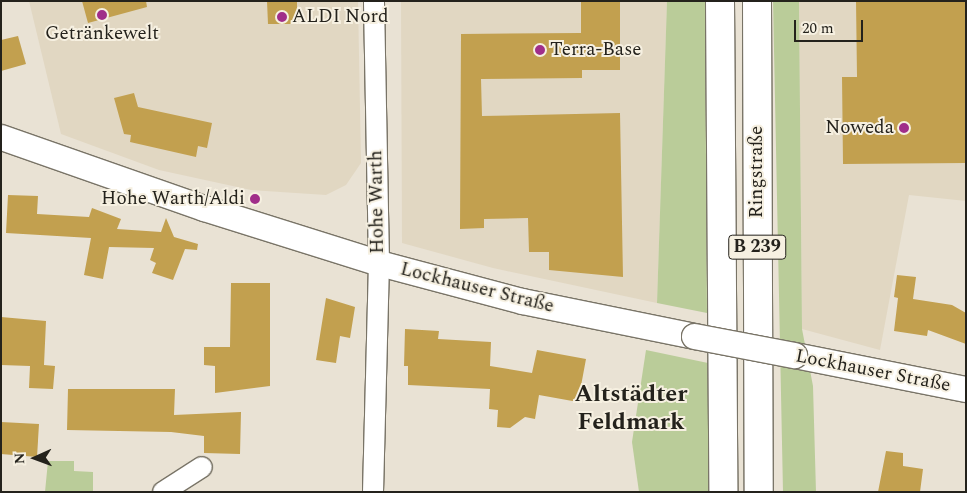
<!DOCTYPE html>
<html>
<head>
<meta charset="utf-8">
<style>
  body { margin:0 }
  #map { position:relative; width:967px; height:493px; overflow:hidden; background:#e9e2d4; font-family:Spectral,serif }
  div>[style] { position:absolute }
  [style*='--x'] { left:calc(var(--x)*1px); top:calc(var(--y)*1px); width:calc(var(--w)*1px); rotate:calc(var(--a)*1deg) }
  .built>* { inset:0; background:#e1d7c2 }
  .green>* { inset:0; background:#bacc99 }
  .building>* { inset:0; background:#c2a04f }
  .roads { filter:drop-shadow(1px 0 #797467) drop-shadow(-1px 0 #797467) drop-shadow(0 1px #797467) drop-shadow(0 -1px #797467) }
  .minor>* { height:20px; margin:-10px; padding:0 10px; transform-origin:10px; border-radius:10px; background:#fff }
  .tertiary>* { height:25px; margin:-12.5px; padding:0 12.5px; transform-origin:12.5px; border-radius:12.5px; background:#fff }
  .trunk>* { height:28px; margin:-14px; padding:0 14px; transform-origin:14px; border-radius:14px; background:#fff }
  .bridges { filter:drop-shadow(1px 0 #797467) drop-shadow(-1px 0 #797467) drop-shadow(0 1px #797467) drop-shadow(0 -1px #797467) }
  .tertiary-bridge>* { height:25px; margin:-12.5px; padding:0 12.5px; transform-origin:12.5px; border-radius:12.5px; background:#fff }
  .dots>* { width:14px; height:14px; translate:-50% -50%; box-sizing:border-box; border:2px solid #f6f0e1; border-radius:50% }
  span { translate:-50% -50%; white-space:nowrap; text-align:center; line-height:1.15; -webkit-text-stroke:4px #f6f0e1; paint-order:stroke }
  .shield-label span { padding:1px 4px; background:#f6f0e1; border:1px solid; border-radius:4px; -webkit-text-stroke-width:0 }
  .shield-label { font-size:18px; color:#24221c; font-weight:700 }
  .poi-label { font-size:19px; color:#24221c }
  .left { translate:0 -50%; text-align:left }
  .right { translate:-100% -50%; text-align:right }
  .street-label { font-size:19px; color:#24221c }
  .district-label { font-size:24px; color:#24221c; font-weight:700 }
  .frame { position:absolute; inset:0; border:2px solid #24221c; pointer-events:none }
  .north { position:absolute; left:10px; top:433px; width:50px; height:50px; -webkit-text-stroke:4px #f6f0e1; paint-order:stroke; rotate:268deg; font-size:14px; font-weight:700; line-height:20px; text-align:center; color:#24221c }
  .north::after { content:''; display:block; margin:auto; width:18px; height:22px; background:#24221c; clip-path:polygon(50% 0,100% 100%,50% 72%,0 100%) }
  .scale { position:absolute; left:794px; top:20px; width:69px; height:22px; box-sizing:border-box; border:2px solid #24221c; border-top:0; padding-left:6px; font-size:15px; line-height:18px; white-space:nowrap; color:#24221c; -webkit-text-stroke:4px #f6f0e1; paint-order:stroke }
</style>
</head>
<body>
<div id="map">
  <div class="built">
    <i style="clip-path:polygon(29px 1px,358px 1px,361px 163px,346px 185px,326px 195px,251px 190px,159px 170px,61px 134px)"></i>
    <i style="clip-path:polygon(401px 1px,667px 1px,657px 303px,493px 268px,402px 243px)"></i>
    <i style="clip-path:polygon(799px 1px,966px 1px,966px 201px,909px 195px,880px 350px,802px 329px)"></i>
  </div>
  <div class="green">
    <i style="clip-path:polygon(667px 1px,705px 1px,707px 313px,657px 303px)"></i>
    <i style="clip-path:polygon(773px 1px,799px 1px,802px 329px,813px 386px,816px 492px,783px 492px)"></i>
    <i style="clip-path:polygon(646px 350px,708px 363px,710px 492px,639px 492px,632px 442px)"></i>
    <i style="clip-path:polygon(48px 461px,74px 461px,74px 471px,93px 472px,93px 492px,45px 492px)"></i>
  </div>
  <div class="building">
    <i style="clip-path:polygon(82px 1px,146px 1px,147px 7px,88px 23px)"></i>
    <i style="clip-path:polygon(267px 1px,297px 1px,297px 24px,268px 24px)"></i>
    <i style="clip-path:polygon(581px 1px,620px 1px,620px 70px,582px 70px,582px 78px,481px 79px,482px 116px,620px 113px,623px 277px,549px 270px,549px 252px,529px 252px,528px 218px,484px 219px,484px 228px,460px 229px,461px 34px,581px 33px)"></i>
    <i style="clip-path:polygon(856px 1px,966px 1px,966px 163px,843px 164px,842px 77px,857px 77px)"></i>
    <i style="clip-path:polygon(18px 36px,26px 64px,1px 71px,1px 40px)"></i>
    <i style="clip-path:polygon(134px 93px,138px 107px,212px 123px,207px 148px,198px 146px,196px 157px,130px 142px,131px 135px,124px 134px,114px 98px)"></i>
    <i style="clip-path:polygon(8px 195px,38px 196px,37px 214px,89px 217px,92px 208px,121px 219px,117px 229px,161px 232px,166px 218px,174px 237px,198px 244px,197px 250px,185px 249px,173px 280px,152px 273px,156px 263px,150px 260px,154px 248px,109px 247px,103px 279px,84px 275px,91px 238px,6px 233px)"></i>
    <i style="clip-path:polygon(897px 275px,916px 277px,913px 299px,952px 305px,966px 313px,966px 344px,928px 330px,927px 336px,894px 331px,898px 298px,894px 297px)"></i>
    <i style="clip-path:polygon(231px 283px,270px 283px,270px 386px,215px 393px,215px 366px,204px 365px,204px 347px,230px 347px)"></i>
    <i style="clip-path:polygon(326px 298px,355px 307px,350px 338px,340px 336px,336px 363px,316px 360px)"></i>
    <i style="clip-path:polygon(1px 317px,46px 321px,44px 365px,55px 366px,53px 389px,29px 388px,30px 366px,1px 365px)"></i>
    <i style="clip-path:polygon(405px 329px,439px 331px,438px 339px,491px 342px,490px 366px,532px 373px,537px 350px,586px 359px,578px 402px,539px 395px,535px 419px,525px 417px,510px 428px,497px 427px,498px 410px,489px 409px,490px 389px,408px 385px,408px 366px,404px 366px)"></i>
    <i style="clip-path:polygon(68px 389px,175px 389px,174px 415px,241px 412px,240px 454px,204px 453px,204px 436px,171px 432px,67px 430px)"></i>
    <i style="clip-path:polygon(1px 422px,39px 424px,37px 457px,1px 454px)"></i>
    <i style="clip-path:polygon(886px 451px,903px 453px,903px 466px,923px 469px,920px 492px,878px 492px)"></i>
  </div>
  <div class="roads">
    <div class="minor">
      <i style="--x:163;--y:492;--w:46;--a:-32.7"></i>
      <i style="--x:373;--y:492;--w:229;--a:-88.5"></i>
      <i style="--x:379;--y:263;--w:262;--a:-91.1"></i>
    </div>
    <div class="tertiary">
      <i style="--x:1;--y:137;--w:215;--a:19.3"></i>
      <i style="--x:204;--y:208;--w:183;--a:17.4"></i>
      <i style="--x:379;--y:263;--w:148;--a:14.9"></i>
      <i style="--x:522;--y:301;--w:176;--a:11.5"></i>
      <i style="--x:794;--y:355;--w:175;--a:11.2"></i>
    </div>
    <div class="trunk">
      <i style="--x:720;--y:1;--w:491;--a:89.6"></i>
      <i style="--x:757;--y:1;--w:491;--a:89.8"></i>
    </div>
  </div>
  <div class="bridges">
    <div class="tertiary-bridge">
      <i style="--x:694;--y:336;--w:102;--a:10.8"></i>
    </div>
  </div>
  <div class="dots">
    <i style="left:102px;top:15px;background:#a02e8a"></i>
    <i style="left:282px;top:17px;background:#a02e8a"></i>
    <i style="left:540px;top:50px;background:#a02e8a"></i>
    <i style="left:904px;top:128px;background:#a02e8a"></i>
    <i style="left:255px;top:199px;background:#a02e8a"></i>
  </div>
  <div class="shield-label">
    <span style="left:757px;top:247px">B 239</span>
  </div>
  <div class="poi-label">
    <span class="left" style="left:292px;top:17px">ALDI Nord</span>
    <span style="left:102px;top:34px">Getränkewelt</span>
    <span class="left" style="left:550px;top:50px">Terra-Base</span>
    <span class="right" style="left:894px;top:128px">Noweda</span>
    <span class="right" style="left:245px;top:199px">Hohe Warth/Aldi</span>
  </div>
  <div class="street-label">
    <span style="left:757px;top:172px;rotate:-90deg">Ringstraße</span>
    <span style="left:377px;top:202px;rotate:-91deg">Hohe Warth</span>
    <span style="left:477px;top:288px;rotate:14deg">Lockhauser Straße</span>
    <span style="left:873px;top:371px;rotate:11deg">Lockhauser Straße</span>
  </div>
  <div class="district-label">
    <span style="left:631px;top:409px">Altstädter<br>Feldmark</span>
  </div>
  <div class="frame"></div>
  <div class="north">N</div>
  <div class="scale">20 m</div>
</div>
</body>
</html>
